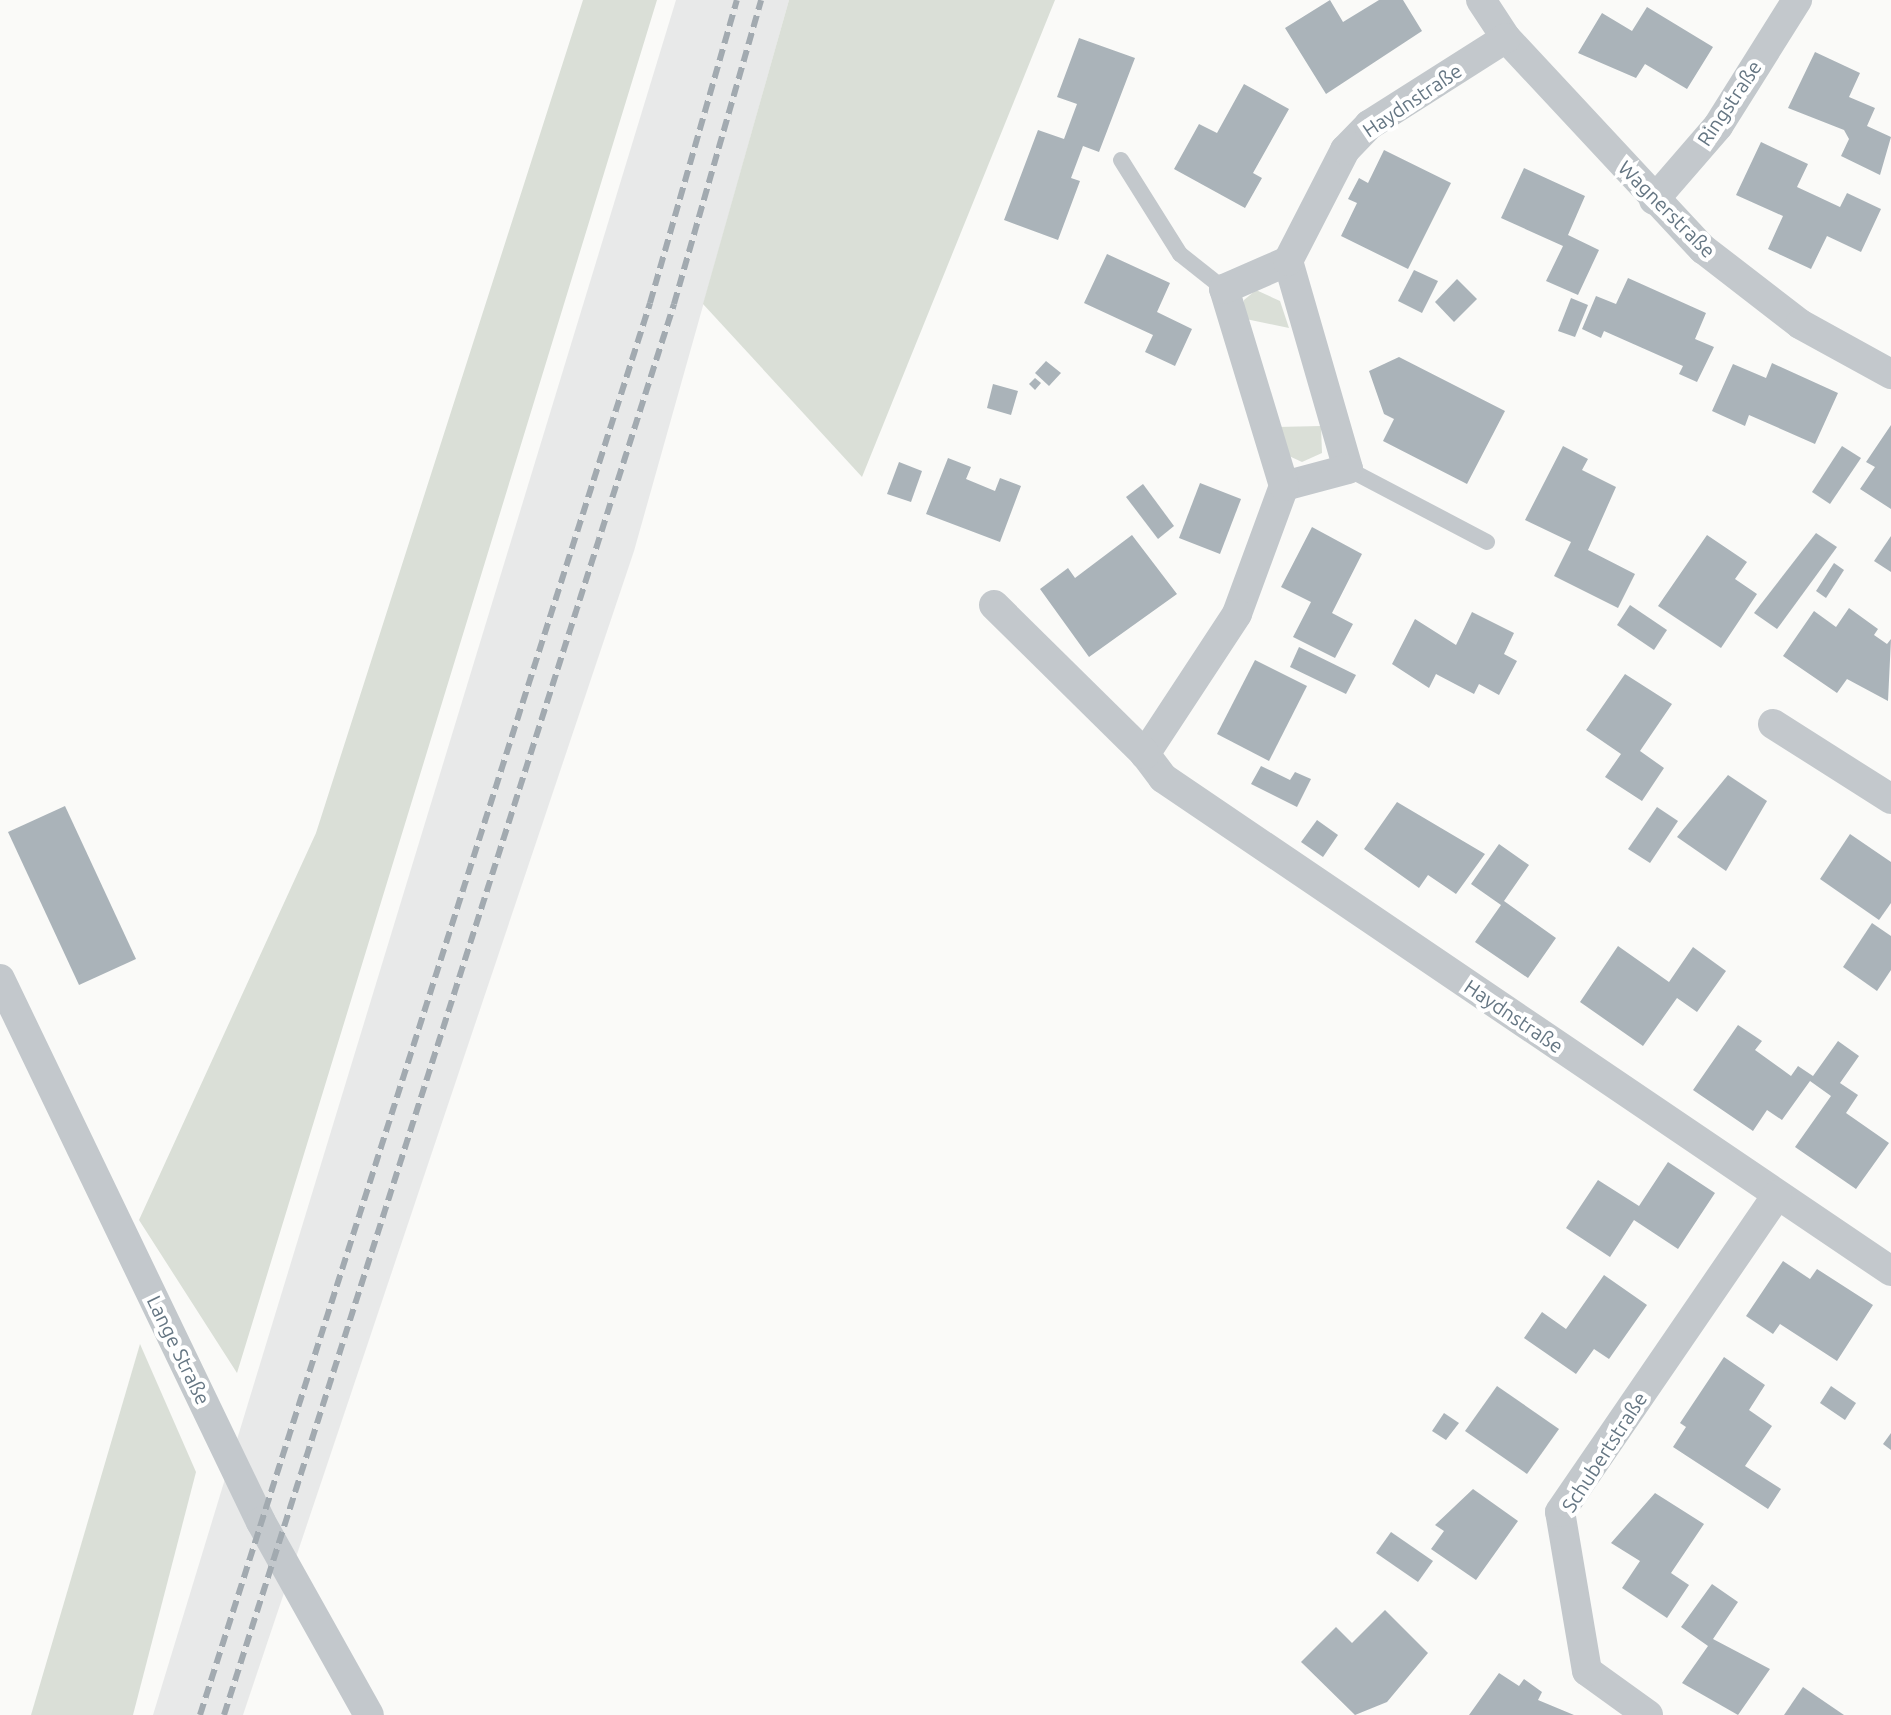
<!DOCTYPE html>
<html>
<head>
<meta charset="utf-8">
<style>
  body { margin:0 }
  #map { position:relative; width:1891px; height:1715px; overflow:hidden; background:#fafaf8; font-family:Ubuntu,sans-serif }
  div>[style] { position:absolute }
  [style*='--x'] { left:calc(var(--x)*1px); top:calc(var(--y)*1px); width:calc(var(--w)*1px); rotate:calc(var(--a)*1deg) }
  .built>* { inset:0; background:#e8e9e9 }
  .green>* { inset:0; background:#dadfd7 }
  .building>* { inset:0; background:#aab3b9 }
  .service>* { height:16px; margin:-8px; padding:0 8px; transform-origin:8px; border-radius:8px; background:#c3c8cc }
  .minor>* { height:30px; margin:-15px; padding:0 15px; transform-origin:15px; border-radius:15px; background:#c3c8cc }
  .rail>* { height:6px; margin-top:-3px; transform-origin:0; background:repeating-linear-gradient(90deg,#a2aab0 0 12px,transparent 0 18px) }
  span { translate:-50% -50%; white-space:nowrap; text-align:center; line-height:1.15; -webkit-text-stroke:8px #fff; paint-order:stroke }
  .street-label { font-size:20px; color:#657683 }
</style>
</head>
<body>
<div id="map">
  <div class="built">
    <i style="clip-path:polygon(676px 0,789px 0,634px 551px,243px 1715px,153px 1715px)"></i>
  </div>
  <div class="green">
    <i style="clip-path:polygon(583px 0,657px 0,237px 1373px,139px 1220px,316px 833px)"></i>
    <i style="clip-path:polygon(789px 0,1055px 0,862px 477px,703px 304px)"></i>
    <i style="clip-path:polygon(1256px 290px,1280px 301px,1289px 328px,1241px 318px,1244px 300px)"></i>
    <i style="clip-path:polygon(1321px 426px,1322px 453px,1302px 462px,1289px 456px,1277px 427px)"></i>
    <i style="clip-path:polygon(140px 1344px,196px 1472px,133px 1715px,31px 1715px)"></i>
  </div>
  <div class="building">
    <i style="clip-path:polygon(1330px 0,1343px 22px,1379px 0,1403px 0,1422px 31px,1326px 94px,1285px 28px)"></i>
    <i style="clip-path:polygon(1647px 7px,1713px 47px,1687px 89px,1645px 64px,1636px 78px,1578px 53px,1602px 13px,1632px 31px)"></i>
    <i style="clip-path:polygon(1079px 38px,1135px 58px,1099px 152px,1083px 146px,1071px 178px,1080px 181px,1058px 240px,1004px 220px,1038px 130px,1064px 139px,1077px 104px,1057px 97px)"></i>
    <i style="clip-path:polygon(1815px 52px,1860px 73px,1849px 97px,1875px 108px,1867px 126px,1891px 137px,1880px 175px,1841px 156px,1849px 139px,1844px 130px,1788px 108px)"></i>
    <i style="clip-path:polygon(1244px 84px,1289px 109px,1253px 173px,1262px 178px,1245px 208px,1174px 169px,1199px 124px,1217px 133px)"></i>
    <i style="clip-path:polygon(1761px 142px,1808px 164px,1797px 187px,1840px 207px,1847px 193px,1881px 209px,1861px 252px,1827px 236px,1811px 269px,1768px 249px,1783px 216px,1736px 195px)"></i>
    <i style="clip-path:polygon(1384px 150px,1451px 183px,1408px 269px,1341px 236px,1357px 203px,1348px 199px,1359px 178px,1368px 183px)"></i>
    <i style="clip-path:polygon(1524px 168px,1585px 196px,1568px 235px,1599px 250px,1578px 295px,1546px 281px,1563px 246px,1501px 218px)"></i>
    <i style="clip-path:polygon(1107px 254px,1170px 283px,1157px 312px,1192px 329px,1175px 366px,1145px 352px,1153px 335px,1084px 303px)"></i>
    <i style="clip-path:polygon(1414px 270px,1438px 281px,1422px 313px,1398px 301px)"></i>
    <i style="clip-path:polygon(1628px 278px,1706px 313px,1695px 339px,1714px 347px,1697px 382px,1679px 374px,1683px 366px,1604px 331px,1601px 338px,1582px 329px,1596px 296px,1616px 304px)"></i>
    <i style="clip-path:polygon(1457px 279px,1477px 299px,1454px 322px,1435px 302px)"></i>
    <i style="clip-path:polygon(1571px 298px,1588px 305px,1575px 337px,1558px 331px)"></i>
    <i style="clip-path:polygon(1399px 357px,1505px 411px,1467px 484px,1383px 441px,1394px 419px,1384px 414px,1369px 371px)"></i>
    <i style="clip-path:polygon(1046px 361px,1061px 373px,1049px 386px,1035px 373px)"></i>
    <i style="clip-path:polygon(1772px 363px,1838px 393px,1815px 444px,1749px 415px,1745px 426px,1712px 411px,1733px 364px,1766px 378px)"></i>
    <i style="clip-path:polygon(1035px 378px,1041px 383px,1035px 390px,1029px 384px)"></i>
    <i style="clip-path:polygon(993px 384px,1018px 391px,1011px 415px,987px 408px)"></i>
    <i style="clip-path:polygon(1891px 425px,1891px 509px,1860px 489px,1875px 467px,1866px 462px)"></i>
    <i style="clip-path:polygon(1563px 446px,1588px 459px,1582px 470px,1616px 487px,1588px 550px,1635px 574px,1618px 608px,1554px 576px,1571px 542px,1525px 520px)"></i>
    <i style="clip-path:polygon(1842px 446px,1861px 458px,1830px 504px,1812px 492px)"></i>
    <i style="clip-path:polygon(948px 458px,971px 467px,966px 479px,995px 491px,1000px 478px,1021px 486px,1000px 542px,926px 514px)"></i>
    <i style="clip-path:polygon(899px 462px,922px 471px,911px 502px,887px 494px)"></i>
    <i style="clip-path:polygon(1200px 483px,1241px 499px,1220px 554px,1179px 538px)"></i>
    <i style="clip-path:polygon(1143px 484px,1174px 526px,1158px 539px,1126px 497px)"></i>
    <i style="clip-path:polygon(1312px 527px,1362px 554px,1332px 613px,1353px 624px,1335px 658px,1293px 637px,1311px 602px,1281px 587px)"></i>
    <i style="clip-path:polygon(1816px 533px,1837px 547px,1777px 629px,1754px 613px)"></i>
    <i style="clip-path:polygon(1132px 535px,1177px 594px,1089px 657px,1040px 589px,1068px 568px,1075px 578px)"></i>
    <i style="clip-path:polygon(1707px 535px,1747px 562px,1735px 579px,1757px 594px,1721px 648px,1658px 606px)"></i>
    <i style="clip-path:polygon(1891px 536px,1891px 572px,1874px 561px)"></i>
    <i style="clip-path:polygon(1834px 563px,1844px 570px,1826px 598px,1816px 591px)"></i>
    <i style="clip-path:polygon(1630px 605px,1667px 630px,1654px 650px,1617px 625px)"></i>
    <i style="clip-path:polygon(1849px 608px,1878px 629px,1874px 635px,1887px 644px,1891px 639px,1888px 701px,1847px 679px,1837px 693px,1783px 656px,1814px 611px,1836px 627px)"></i>
    <i style="clip-path:polygon(1472px 612px,1514px 633px,1504px 654px,1517px 661px,1499px 695px,1479px 684px,1474px 694px,1436px 674px,1429px 688px,1392px 664px,1415px 619px,1456px 645px)"></i>
    <i style="clip-path:polygon(1299px 647px,1356px 675px,1346px 694px,1290px 667px)"></i>
    <i style="clip-path:polygon(1255px 660px,1307px 686px,1269px 761px,1217px 734px)"></i>
    <i style="clip-path:polygon(1625px 674px,1672px 704px,1640px 751px,1664px 768px,1642px 801px,1605px 777px,1621px 754px,1586px 730px)"></i>
    <i style="clip-path:polygon(1261px 766px,1290px 780px,1295px 772px,1311px 779px,1297px 807px,1251px 784px)"></i>
    <i style="clip-path:polygon(1728px 775px,1767px 801px,1726px 871px,1677px 837px)"></i>
    <i style="clip-path:polygon(1397px 802px,1485px 854px,1456px 894px,1428px 875px,1419px 888px,1364px 849px)"></i>
    <i style="clip-path:polygon(65px 806px,136px 959px,79px 985px,8px 832px)"></i>
    <i style="clip-path:polygon(1657px 807px,1678px 821px,1650px 863px,1628px 849px)"></i>
    <i style="clip-path:polygon(1317px 820px,1338px 835px,1323px 857px,1301px 842px)"></i>
    <i style="clip-path:polygon(1850px 834px,1891px 862px,1891px 903px,1879px 920px,1820px 879px)"></i>
    <i style="clip-path:polygon(1499px 844px,1529px 865px,1504px 901px,1556px 938px,1528px 978px,1475px 942px,1501px 905px,1471px 884px)"></i>
    <i style="clip-path:polygon(1872px 923px,1891px 936px,1891px 970px,1877px 991px,1843px 967px)"></i>
    <i style="clip-path:polygon(1618px 946px,1669px 982px,1693px 947px,1726px 971px,1697px 1012px,1677px 998px,1643px 1046px,1580px 1002px)"></i>
    <i style="clip-path:polygon(1738px 1025px,1762px 1041px,1755px 1050px,1791px 1076px,1798px 1066px,1813px 1076px,1838px 1041px,1859px 1056px,1840px 1083px,1858px 1095px,1846px 1113px,1889px 1143px,1856px 1189px,1795px 1147px,1831px 1096px,1810px 1081px,1782px 1120px,1767px 1110px,1753px 1131px,1693px 1090px)"></i>
    <i style="clip-path:polygon(1668px 1162px,1715px 1193px,1678px 1249px,1634px 1220px,1610px 1257px,1566px 1228px,1598px 1180px,1639px 1206px)"></i>
    <i style="clip-path:polygon(1783px 1261px,1810px 1279px,1817px 1269px,1873px 1305px,1837px 1361px,1780px 1324px,1773px 1334px,1746px 1316px)"></i>
    <i style="clip-path:polygon(1604px 1275px,1647px 1305px,1609px 1359px,1594px 1349px,1576px 1374px,1524px 1338px,1542px 1312px,1566px 1329px)"></i>
    <i style="clip-path:polygon(1724px 1357px,1765px 1385px,1749px 1410px,1772px 1426px,1745px 1466px,1781px 1489px,1768px 1509px,1673px 1447px,1686px 1427px,1680px 1423px)"></i>
    <i style="clip-path:polygon(1497px 1386px,1559px 1429px,1527px 1474px,1465px 1431px)"></i>
    <i style="clip-path:polygon(1831px 1386px,1856px 1403px,1845px 1420px,1820px 1403px)"></i>
    <i style="clip-path:polygon(1444px 1413px,1459px 1423px,1446px 1440px,1432px 1431px)"></i>
    <i style="clip-path:polygon(1891px 1433px,1891px 1450px,1883px 1444px)"></i>
    <i style="clip-path:polygon(1473px 1489px,1518px 1521px,1476px 1580px,1431px 1549px,1444px 1531px,1435px 1525px)"></i>
    <i style="clip-path:polygon(1655px 1493px,1704px 1524px,1671px 1573px,1689px 1585px,1667px 1618px,1622px 1588px,1640px 1561px,1611px 1543px)"></i>
    <i style="clip-path:polygon(1391px 1532px,1433px 1561px,1418px 1582px,1376px 1553px)"></i>
    <i style="clip-path:polygon(1712px 1584px,1738px 1602px,1713px 1639px,1770px 1669px,1738px 1715px,1682px 1683px,1708px 1646px,1681px 1627px)"></i>
    <i style="clip-path:polygon(1385px 1610px,1428px 1653px,1387px 1702px,1355px 1715px,1301px 1662px,1336px 1627px,1352px 1643px)"></i>
    <i style="clip-path:polygon(1499px 1673px,1519px 1686px,1524px 1679px,1542px 1692px,1538px 1700px,1574px 1715px,1469px 1715px)"></i>
    <i style="clip-path:polygon(1803px 1687px,1844px 1715px,1784px 1715px)"></i>
  </div>
  <div class="service">
    <i style="--x:1121;--y:160;--w:111;--a:57.9"></i>
    <i style="--x:1180;--y:254;--w:56;--a:38.5"></i>
    <i style="--x:1348;--y:469;--w:157;--a:27.7"></i>
  </div>
  <div class="minor">
    <i style="--x:1481;--y:0;--w:45;--a:56.7"></i>
    <i style="--x:1506;--y:38;--w:289;--a:47"></i>
    <i style="--x:1703;--y:249;--w:123;--a:37.7"></i>
    <i style="--x:1800;--y:324;--w:104;--a:28.8"></i>
    <i style="--x:1654;--y:200;--w:98;--a:-49.1"></i>
    <i style="--x:1718;--y:126;--w:149;--a:-57.9"></i>
    <i style="--x:1288;--y:261;--w:216;--a:73.9"></i>
    <i style="--x:1348;--y:469;--w:66;--a:165.1"></i>
    <i style="--x:1284;--y:486;--w:136;--a:110.2"></i>
    <i style="--x:1237;--y:614;--w:168;--a:123.3"></i>
    <i style="--x:1145;--y:754;--w:30;--a:53"></i>
    <i style="--x:1163;--y:778;--w:879;--a:34.11"></i>
    <i style="--x:1284;--y:486;--w:206;--a:-106.9"></i>
    <i style="--x:1224;--y:289;--w:70;--a:-23.6"></i>
    <i style="--x:1288;--y:261;--w:125;--a:-62.8"></i>
    <i style="--x:1345;--y:150;--w:35;--a:-46"></i>
    <i style="--x:1369;--y:125;--w:162;--a:-32.4"></i>
    <i style="--x:994;--y:605;--w:212;--a:44.6"></i>
    <i style="--x:1773;--y:724;--w:140;--a:32.4"></i>
    <i style="--x:0;--y:979;--w:602;--a:64.33"></i>
    <i style="--x:261;--y:1522;--w:221;--a:60.8"></i>
    <i style="--x:1648;--y:1715;--w:75;--a:-144.2"></i>
    <i style="--x:1587;--y:1671;--w:161;--a:-99.6"></i>
    <i style="--x:1560;--y:1512;--w:384;--a:-55.6"></i>
  </div>
  <div class="rail">
    <i style="--x:200;--y:1715;--w:1482;--a:-72.32"></i>
    <i style="--x:650;--y:303;--w:315;--a:-74"></i>
    <i style="--x:224;--y:1715;--w:1481;--a:-72.31"></i>
    <i style="--x:674;--y:304;--w:316;--a:-74"></i>
  </div>
  <div class="street-label">
    <span style="left:1412px;top:100px;rotate:-34deg">Haydnstraße</span>
    <span style="left:1729px;top:103px;rotate:-56deg">Ringstraße</span>
    <span style="left:1667px;top:209px;rotate:45deg">Wagnerstraße</span>
    <span style="left:1514px;top:1016px;rotate:34deg">Haydnstraße</span>
    <span style="left:179px;top:1350px;rotate:64deg">Lange Straße</span>
    <span style="left:1604px;top:1452px;rotate:-57deg">Schubertstraße</span>
  </div>
</div>
</body>
</html>
